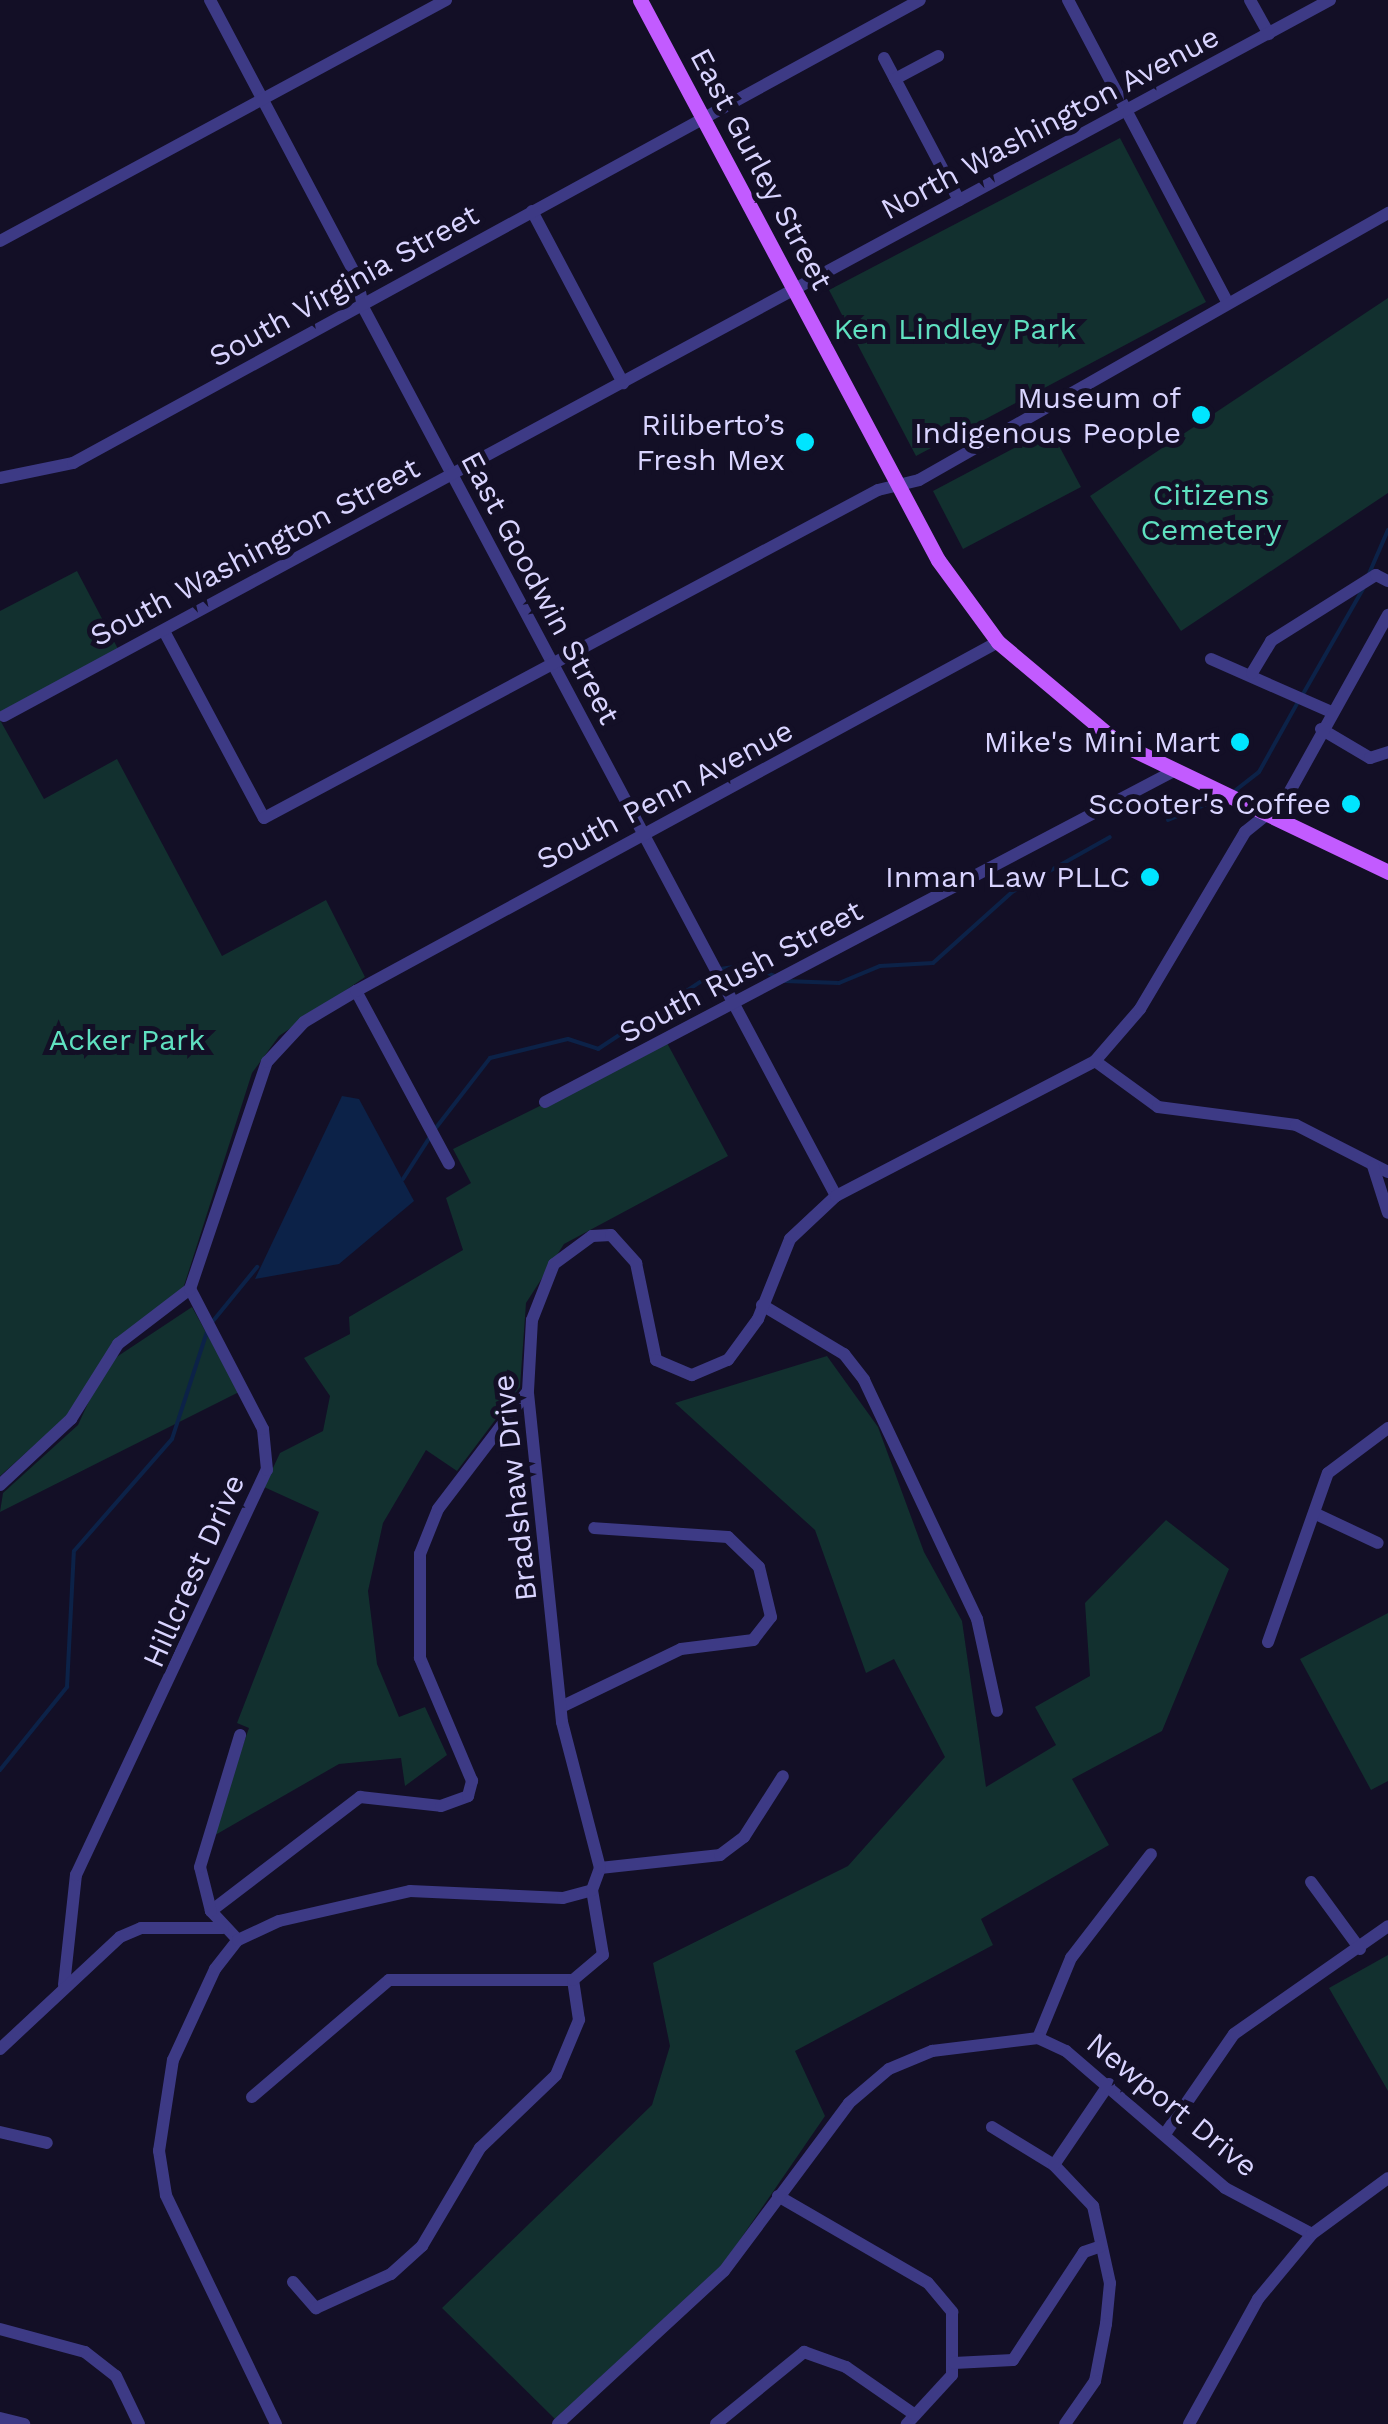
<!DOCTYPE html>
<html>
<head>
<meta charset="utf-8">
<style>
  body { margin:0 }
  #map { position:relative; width:1388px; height:2424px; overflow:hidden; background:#130f26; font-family:"Work Sans",sans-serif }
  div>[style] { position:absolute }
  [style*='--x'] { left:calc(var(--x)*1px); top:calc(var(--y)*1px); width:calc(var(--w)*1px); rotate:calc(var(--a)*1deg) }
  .green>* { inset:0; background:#12302f }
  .water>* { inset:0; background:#0c2248 }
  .stream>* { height:4px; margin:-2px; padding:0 2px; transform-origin:2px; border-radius:2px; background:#0c2248 }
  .minor>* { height:12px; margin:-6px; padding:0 6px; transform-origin:6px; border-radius:6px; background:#3d3a85 }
  .major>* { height:15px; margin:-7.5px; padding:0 7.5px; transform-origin:7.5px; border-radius:7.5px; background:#c25bff }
  .dots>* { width:28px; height:28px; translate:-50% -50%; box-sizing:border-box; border:5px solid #130f26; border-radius:50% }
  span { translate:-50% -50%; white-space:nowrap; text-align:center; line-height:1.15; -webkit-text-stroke:10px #130f26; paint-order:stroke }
  .street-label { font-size:30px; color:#d9d4ff }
  .park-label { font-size:30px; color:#5fe0c0 }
  .poi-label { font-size:30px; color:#d9d4ff }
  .right { translate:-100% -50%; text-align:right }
</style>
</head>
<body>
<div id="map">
  <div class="green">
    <i style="clip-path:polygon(1120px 138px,1206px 302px,916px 456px,829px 290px)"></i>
    <i style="clip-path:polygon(1388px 298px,1388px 493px,1181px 631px,1090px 496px)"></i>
    <i style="clip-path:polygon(1050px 429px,1081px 487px,963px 549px,933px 491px)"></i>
    <i style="clip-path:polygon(77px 571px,118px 649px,0 712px,0 611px)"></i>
    <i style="clip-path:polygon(0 720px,44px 799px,117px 759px,222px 956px,326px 900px,365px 977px,279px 1036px,252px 1073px,182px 1292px,116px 1339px,69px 1414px,0 1476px)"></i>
    <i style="clip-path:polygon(667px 1043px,728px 1156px,564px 1244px,526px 1303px,520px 1387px,457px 1471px,426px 1450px,383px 1523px,368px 1591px,377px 1664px,399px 1717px,425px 1707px,447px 1755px,405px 1786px,401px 1758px,339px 1764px,210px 1838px,249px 1728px,237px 1723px,319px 1512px,264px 1487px,280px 1453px,323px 1431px,330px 1396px,304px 1358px,350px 1334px,349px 1317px,463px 1250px,446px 1198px,471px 1183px,453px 1149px)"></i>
    <i style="clip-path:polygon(192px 1307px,239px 1392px,0 1512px,3px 1493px,78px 1425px,106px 1364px)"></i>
    <i style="clip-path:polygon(827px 1356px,878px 1427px,924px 1552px,962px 1621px,986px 1787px,1056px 1745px,1035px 1707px,1090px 1676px,1085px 1603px,1166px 1520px,1229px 1569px,1162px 1731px,1072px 1779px,1109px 1845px,981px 1919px,993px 1945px,795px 2051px,825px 2116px,724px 2263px,555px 2419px,442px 2308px,652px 2105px,670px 2046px,653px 1963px,848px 1866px,945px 1757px,894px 1659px,866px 1673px,815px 1530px,675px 1403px)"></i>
    <i style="clip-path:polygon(1388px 1613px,1388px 1781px,1371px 1790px,1300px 1659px)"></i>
    <i style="clip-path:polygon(1388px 1955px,1388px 2091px,1329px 1988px)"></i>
  </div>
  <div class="water">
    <i style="clip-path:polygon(342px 1096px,359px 1099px,414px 1201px,339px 1264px,255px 1279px)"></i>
  </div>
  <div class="stream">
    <i style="--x:1368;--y:576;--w:50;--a:-66.5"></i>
    <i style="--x:1303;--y:694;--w:121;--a:-60.3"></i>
    <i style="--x:1232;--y:793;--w:34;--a:-38"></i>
    <i style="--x:1259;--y:772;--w:80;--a:-60.9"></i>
    <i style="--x:1168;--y:820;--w:61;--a:-22.3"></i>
    <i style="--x:720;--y:969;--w:30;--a:-8"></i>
    <i style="--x:750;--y:965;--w:30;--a:24"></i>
    <i style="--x:785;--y:981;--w:54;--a:2.1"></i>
    <i style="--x:839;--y:983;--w:44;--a:-22.5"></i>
    <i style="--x:880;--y:966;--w:53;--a:-3.2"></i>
    <i style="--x:933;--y:963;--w:106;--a:-41.9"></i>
    <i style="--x:1012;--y:892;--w:112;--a:-29.3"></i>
    <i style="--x:435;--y:1129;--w:90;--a:-52.2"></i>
    <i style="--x:490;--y:1058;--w:80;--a:-13.7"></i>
    <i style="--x:568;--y:1039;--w:32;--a:18"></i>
    <i style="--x:598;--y:1049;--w:136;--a:-33.3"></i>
    <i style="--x:403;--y:1179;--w:50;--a:-57.3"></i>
    <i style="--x:213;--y:1321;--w:70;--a:-50.8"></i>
    <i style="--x:0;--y:1770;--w:107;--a:-51.1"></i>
    <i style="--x:67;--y:1687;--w:136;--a:-87.1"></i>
    <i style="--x:74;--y:1551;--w:149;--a:-48.8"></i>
    <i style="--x:172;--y:1439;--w:116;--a:-71.9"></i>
  </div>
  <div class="minor">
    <i style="--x:210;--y:0;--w:314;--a:62.1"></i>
    <i style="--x:357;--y:278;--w:30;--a:78"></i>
    <i style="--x:363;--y:307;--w:1007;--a:61.98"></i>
    <i style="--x:1068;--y:0;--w:339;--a:62.2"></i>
    <i style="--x:1250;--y:0;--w:39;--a:61"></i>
    <i style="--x:884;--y:58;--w:161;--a:62.2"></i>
    <i style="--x:895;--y:79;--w:49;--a:-28.1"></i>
    <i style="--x:532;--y:211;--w:195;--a:62.1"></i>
    <i style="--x:0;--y:241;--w:507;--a:-28.38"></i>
    <i style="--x:0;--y:478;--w:75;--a:-11.6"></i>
    <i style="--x:73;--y:463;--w:965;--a:-28.66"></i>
    <i style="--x:164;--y:631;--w:212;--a:61.9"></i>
    <i style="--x:264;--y:818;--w:696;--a:-28.11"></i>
    <i style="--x:878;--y:490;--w:42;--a:-13.7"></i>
    <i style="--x:919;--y:480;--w:540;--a:-29.65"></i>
    <i style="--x:1211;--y:659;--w:131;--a:23.8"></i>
    <i style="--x:1252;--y:673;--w:37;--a:-59"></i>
    <i style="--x:1271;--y:641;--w:124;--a:-32.2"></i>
    <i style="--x:1376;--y:575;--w:13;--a:27"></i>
    <i style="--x:4;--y:716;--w:1507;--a:-28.37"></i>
    <i style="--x:1321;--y:729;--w:57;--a:30.6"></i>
    <i style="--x:1370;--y:758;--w:19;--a:-18"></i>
    <i style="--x:356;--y:991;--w:196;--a:61.7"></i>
    <i style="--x:1095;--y:1061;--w:78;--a:36.1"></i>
    <i style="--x:1158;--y:1107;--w:139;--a:7.4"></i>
    <i style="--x:1296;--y:1125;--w:103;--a:27.1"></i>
    <i style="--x:545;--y:1102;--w:709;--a:-27.76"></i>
    <i style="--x:1373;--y:1166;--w:49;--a:72.3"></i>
    <i style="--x:762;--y:1305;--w:96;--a:30.9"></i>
    <i style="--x:844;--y:1354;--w:33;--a:52"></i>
    <i style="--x:864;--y:1380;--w:264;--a:64.7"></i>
    <i style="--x:977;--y:1619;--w:94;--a:77.7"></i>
    <i style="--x:0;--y:1485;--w:97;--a:-42.9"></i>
    <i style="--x:71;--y:1419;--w:89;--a:-57.9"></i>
    <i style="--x:118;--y:1344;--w:91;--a:-37.4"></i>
    <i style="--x:1316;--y:1514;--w:68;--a:25.1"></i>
    <i style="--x:1268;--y:1642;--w:179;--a:-70.5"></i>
    <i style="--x:1328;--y:1473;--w:75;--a:-36.9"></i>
    <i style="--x:561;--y:1707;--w:133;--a:-25.8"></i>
    <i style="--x:681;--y:1649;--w:73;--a:-7.1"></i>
    <i style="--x:753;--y:1640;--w:29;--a:-52"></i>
    <i style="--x:771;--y:1617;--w:51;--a:-103.5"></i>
    <i style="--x:759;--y:1567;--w:43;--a:-135.9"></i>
    <i style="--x:728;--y:1537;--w:134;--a:-176.2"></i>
    <i style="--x:600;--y:1868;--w:121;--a:-6.2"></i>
    <i style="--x:720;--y:1855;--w:30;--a:-37"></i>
    <i style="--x:744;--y:1837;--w:72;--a:-57.4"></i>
    <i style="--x:1311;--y:1882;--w:83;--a:53.8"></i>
    <i style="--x:211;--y:1911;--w:188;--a:-37.4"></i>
    <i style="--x:360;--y:1797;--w:81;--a:6.3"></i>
    <i style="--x:441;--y:1806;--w:29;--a:-20"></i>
    <i style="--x:468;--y:1796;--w:16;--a:-75"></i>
    <i style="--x:472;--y:1781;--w:134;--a:-112.9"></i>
    <i style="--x:420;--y:1658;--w:104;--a:-90"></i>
    <i style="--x:420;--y:1554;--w:48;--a:-68.2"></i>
    <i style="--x:438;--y:1509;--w:148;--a:-52.7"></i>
    <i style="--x:238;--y:1940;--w:40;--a:-133"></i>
    <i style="--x:211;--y:1911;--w:45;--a:-104"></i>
    <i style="--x:200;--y:1867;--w:138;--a:-73.1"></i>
    <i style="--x:64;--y:1985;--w:111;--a:-83.8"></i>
    <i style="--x:76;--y:1875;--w:448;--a:-64.8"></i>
    <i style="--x:267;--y:1470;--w:41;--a:-95.6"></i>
    <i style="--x:263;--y:1429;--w:158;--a:-117.5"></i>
    <i style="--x:190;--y:1289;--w:240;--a:-71.3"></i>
    <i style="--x:267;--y:1062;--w:54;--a:-47.2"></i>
    <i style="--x:304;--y:1022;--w:61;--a:-30.8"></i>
    <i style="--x:356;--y:991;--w:731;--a:-28.53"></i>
    <i style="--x:1038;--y:2038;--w:87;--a:-67.6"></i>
    <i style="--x:1071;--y:1958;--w:131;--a:-52.4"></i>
    <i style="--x:0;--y:2049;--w:164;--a:-43"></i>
    <i style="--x:120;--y:1937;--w:23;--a:-23"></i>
    <i style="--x:141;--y:1928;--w:82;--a:0"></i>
    <i style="--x:252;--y:2097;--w:180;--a:-40.5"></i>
    <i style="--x:389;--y:1980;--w:184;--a:0"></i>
    <i style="--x:992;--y:2127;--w:73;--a:31.5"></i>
    <i style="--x:1054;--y:2165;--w:57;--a:46.4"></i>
    <i style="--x:1093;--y:2206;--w:79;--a:77.6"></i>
    <i style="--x:1110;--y:2283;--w:41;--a:95.6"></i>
    <i style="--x:1106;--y:2324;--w:58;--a:100.9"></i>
    <i style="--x:1095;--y:2381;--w:52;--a:124.9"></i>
    <i style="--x:0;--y:2132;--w:48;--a:13.2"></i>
    <i style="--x:1165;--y:2134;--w:121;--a:-55.4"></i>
    <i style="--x:1234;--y:2034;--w:188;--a:-35"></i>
    <i style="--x:1054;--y:2165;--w:98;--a:-55.8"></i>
    <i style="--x:778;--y:2196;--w:173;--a:30.1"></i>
    <i style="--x:928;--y:2283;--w:38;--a:50"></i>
    <i style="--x:952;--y:2312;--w:63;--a:90"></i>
    <i style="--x:952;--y:2375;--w:67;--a:132.6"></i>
    <i style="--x:293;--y:2282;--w:35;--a:49"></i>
    <i style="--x:316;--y:2308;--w:82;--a:-24.4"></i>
    <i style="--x:391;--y:2274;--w:42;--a:-42.1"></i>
    <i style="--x:422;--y:2246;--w:114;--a:-59.4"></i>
    <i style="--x:480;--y:2148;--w:105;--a:-43.8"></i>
    <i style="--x:556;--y:2075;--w:60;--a:-67.3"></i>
    <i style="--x:579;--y:2020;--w:40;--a:-98.5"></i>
    <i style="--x:573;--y:1980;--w:39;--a:-40"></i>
    <i style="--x:603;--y:1955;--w:66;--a:-99.6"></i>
    <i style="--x:0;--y:2329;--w:88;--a:15.1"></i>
    <i style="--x:85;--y:2352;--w:39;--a:38"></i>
    <i style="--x:116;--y:2376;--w:53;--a:64.4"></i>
    <i style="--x:954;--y:2363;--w:59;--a:-2.9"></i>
    <i style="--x:1013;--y:2360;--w:129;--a:-56.7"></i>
    <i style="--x:1084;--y:2252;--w:18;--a:-19"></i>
    <i style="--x:0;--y:2418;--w:25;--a:14"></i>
    <i style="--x:276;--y:2424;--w:254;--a:-115.7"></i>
    <i style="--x:166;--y:2195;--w:45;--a:-99"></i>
    <i style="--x:159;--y:2151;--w:92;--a:-81.3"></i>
    <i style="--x:173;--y:2060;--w:100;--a:-65.2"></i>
    <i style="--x:215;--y:1969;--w:37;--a:-52"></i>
    <i style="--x:238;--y:1940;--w:45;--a:-24.9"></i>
    <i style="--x:279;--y:1921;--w:134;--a:-12.9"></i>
    <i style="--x:410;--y:1891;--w:153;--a:2.6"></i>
    <i style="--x:563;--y:1898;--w:30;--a:-15"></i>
    <i style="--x:592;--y:1890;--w:23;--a:-70"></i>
    <i style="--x:600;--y:1868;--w:151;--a:-104.6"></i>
    <i style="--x:562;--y:1722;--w:333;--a:-95.9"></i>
    <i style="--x:528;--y:1391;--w:71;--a:-86.8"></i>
    <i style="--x:532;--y:1320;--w:60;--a:-68.6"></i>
    <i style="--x:554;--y:1264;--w:47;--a:-36.4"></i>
    <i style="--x:592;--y:1236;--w:19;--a:-3"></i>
    <i style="--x:611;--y:1235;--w:38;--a:48"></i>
    <i style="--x:636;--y:1263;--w:99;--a:78.3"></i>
    <i style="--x:656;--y:1360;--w:39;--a:23"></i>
    <i style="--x:692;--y:1375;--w:39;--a:-23"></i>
    <i style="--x:728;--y:1360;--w:51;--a:-53.8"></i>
    <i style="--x:758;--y:1319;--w:86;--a:-68.2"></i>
    <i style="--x:790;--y:1239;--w:63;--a:-43.1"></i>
    <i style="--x:836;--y:1196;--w:292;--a:-27.5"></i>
    <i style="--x:1095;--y:1061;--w:69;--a:-49.1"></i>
    <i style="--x:1140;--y:1009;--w:206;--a:-59.3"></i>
    <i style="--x:1245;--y:832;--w:51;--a:-38.7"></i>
    <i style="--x:1285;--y:800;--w:212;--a:-60.9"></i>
    <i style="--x:558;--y:2424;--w:226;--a:-42.7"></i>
    <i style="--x:724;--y:2271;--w:209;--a:-53.3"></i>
    <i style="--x:849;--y:2103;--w:52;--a:-40.4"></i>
    <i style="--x:889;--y:2069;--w:47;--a:-22.7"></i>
    <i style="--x:932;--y:2051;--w:107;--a:-7"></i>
    <i style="--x:1038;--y:2038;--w:31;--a:25"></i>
    <i style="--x:1066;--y:2051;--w:210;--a:40.7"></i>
    <i style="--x:1225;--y:2188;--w:98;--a:27.9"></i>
    <i style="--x:716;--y:2424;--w:114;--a:-39.3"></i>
    <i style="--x:804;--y:2352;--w:45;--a:19.7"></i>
    <i style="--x:846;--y:2367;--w:84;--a:34.8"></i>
    <i style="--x:1189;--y:2424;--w:143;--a:-61.1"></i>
    <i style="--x:1258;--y:2299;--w:85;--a:-50.3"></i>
    <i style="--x:1312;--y:2234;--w:94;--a:-36.4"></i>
  </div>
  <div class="major">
    <i style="--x:640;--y:0;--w:634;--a:61.98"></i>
    <i style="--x:938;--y:560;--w:102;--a:53.8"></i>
    <i style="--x:998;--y:642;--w:155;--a:40"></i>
    <i style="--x:1117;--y:742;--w:301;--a:25.6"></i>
  </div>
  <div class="dots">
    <i style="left:1201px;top:415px;background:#00e5ff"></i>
    <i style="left:805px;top:442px;background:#00e5ff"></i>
    <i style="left:1240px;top:742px;background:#00e5ff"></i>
    <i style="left:1351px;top:804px;background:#00e5ff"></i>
    <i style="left:1150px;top:877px;background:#00e5ff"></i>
  </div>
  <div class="street-label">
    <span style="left:1050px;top:123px;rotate:-28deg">North Washington Avenue</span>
    <span style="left:761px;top:169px;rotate:62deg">East Gurley Street</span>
    <span style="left:344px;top:286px;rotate:-29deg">South Virginia Street</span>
    <span style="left:255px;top:552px;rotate:-28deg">South Washington Street</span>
    <span style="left:540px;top:588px;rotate:62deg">East Goodwin Street</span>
    <span style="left:665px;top:795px;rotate:-28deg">South Penn Avenue</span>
    <span style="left:741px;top:972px;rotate:-28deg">South Rush Street</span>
    <span style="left:515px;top:1488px;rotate:-96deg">Bradshaw Drive</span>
    <span style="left:194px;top:1571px;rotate:-66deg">Hillcrest Drive</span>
    <span style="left:1172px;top:2105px;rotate:39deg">Newport Drive</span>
  </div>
  <div class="park-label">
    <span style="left:955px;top:329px">Ken Lindley Park</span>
    <span style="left:1211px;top:512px">Citizens<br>Cemetery</span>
    <span style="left:127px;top:1040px">Acker Park</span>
  </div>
  <div class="poi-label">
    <span class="right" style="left:1181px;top:415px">Museum of<br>Indigenous People</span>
    <span class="right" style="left:785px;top:442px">Riliberto’s<br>Fresh Mex</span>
    <span class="right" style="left:1220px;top:742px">Mike's Mini Mart</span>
    <span class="right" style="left:1331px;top:804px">Scooter's Coffee</span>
    <span class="right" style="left:1130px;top:877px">Inman Law PLLC</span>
  </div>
</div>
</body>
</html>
